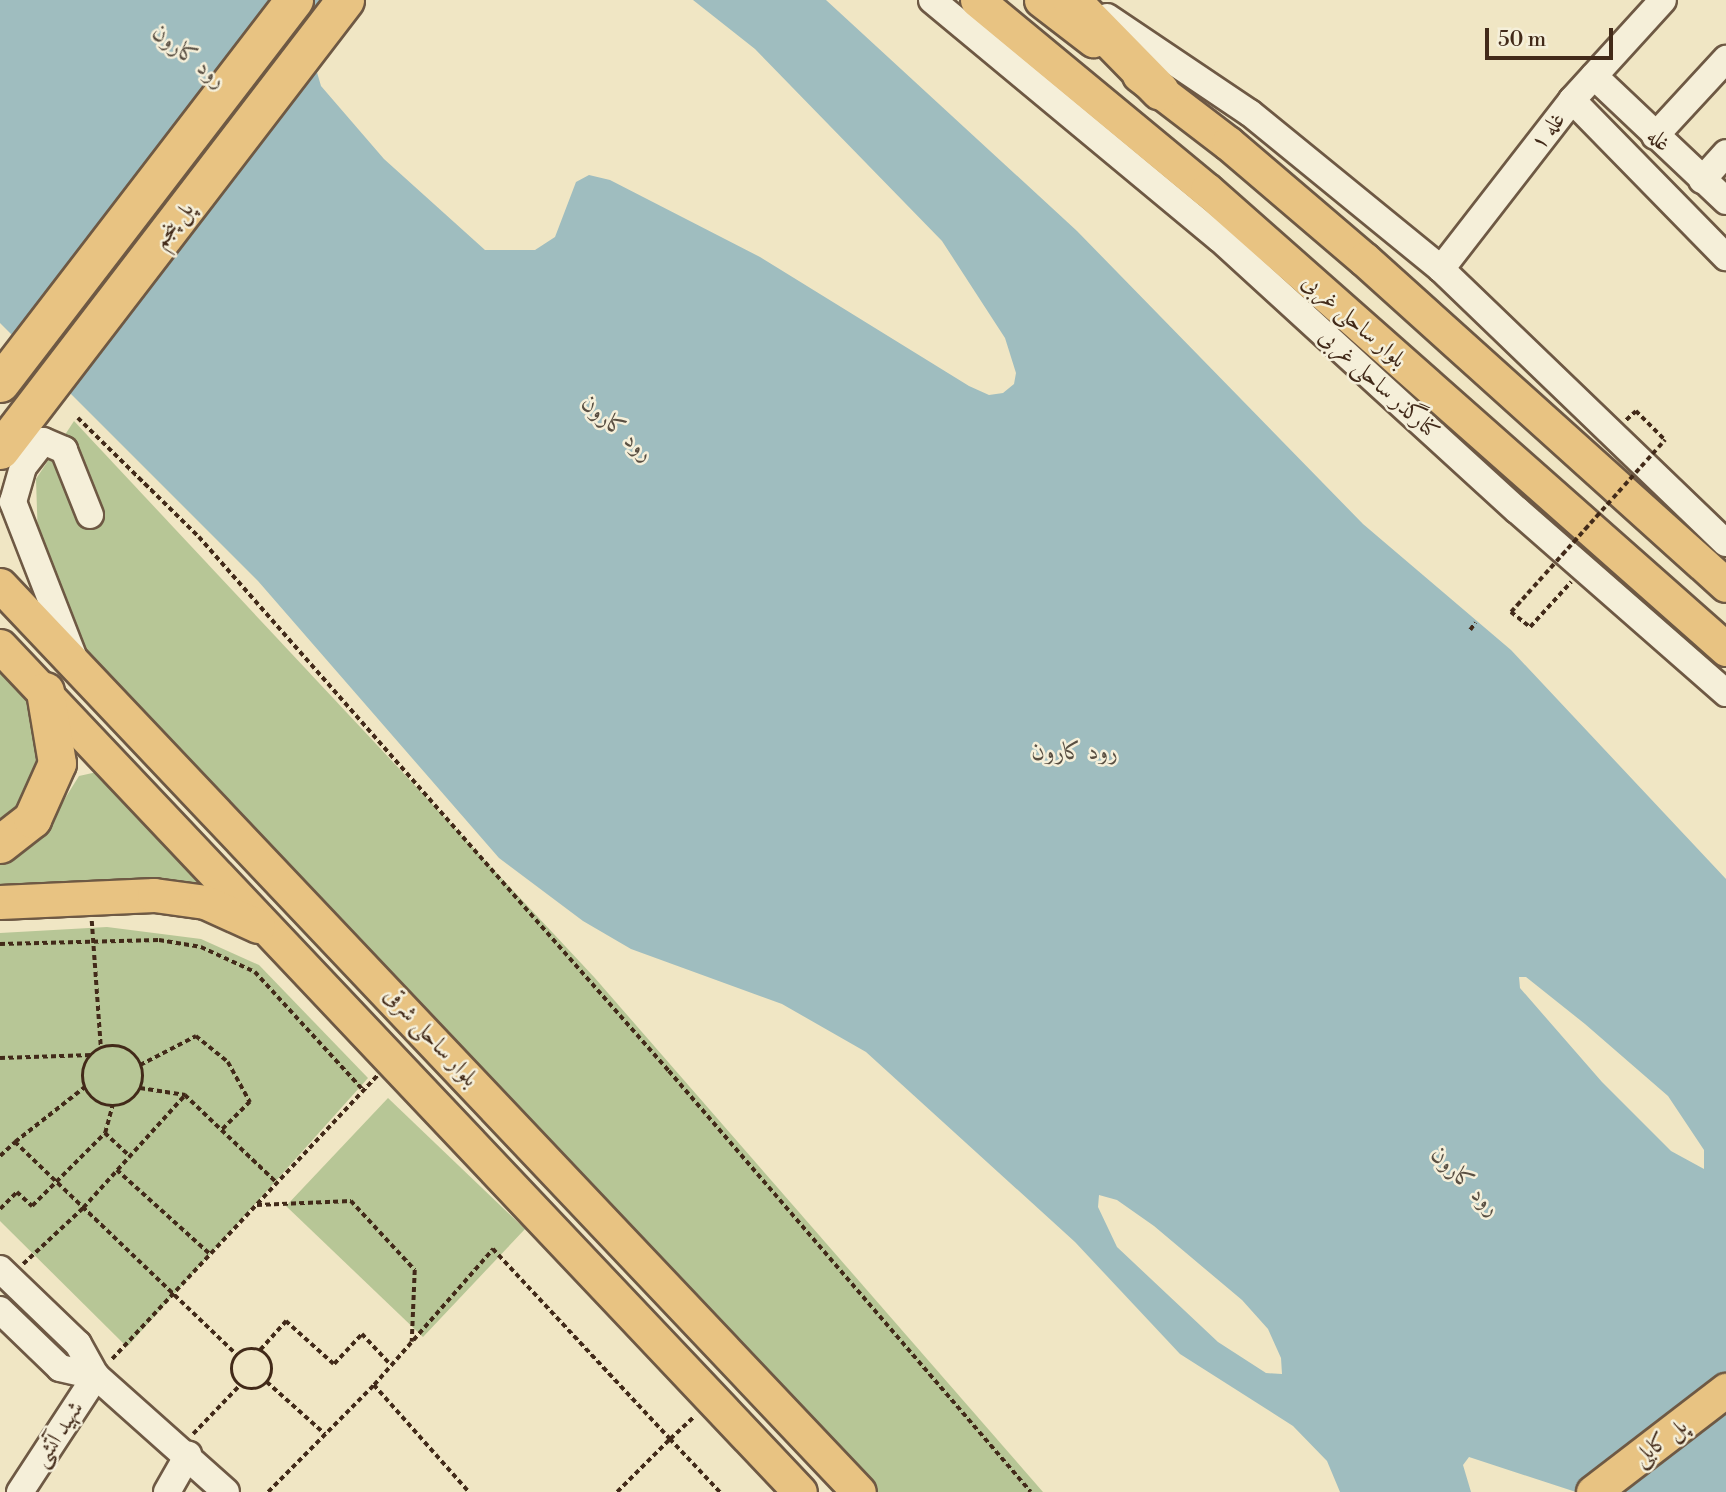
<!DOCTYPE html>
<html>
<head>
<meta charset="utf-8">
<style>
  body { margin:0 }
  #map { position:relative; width:1726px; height:1492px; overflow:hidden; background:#f0e6c4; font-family:"Libre Bodoni",Amiri,serif }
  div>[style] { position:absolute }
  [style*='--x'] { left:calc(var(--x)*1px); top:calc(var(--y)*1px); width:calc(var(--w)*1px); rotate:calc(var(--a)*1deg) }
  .green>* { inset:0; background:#b7c696 }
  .water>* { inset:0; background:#9fbdbf }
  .path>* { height:3.5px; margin-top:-1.75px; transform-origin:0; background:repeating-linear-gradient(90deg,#422a19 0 5px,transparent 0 8.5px) }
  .path>.ring { margin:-1.75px; padding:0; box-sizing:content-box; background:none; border:3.5px solid #422a19; border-radius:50% }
  .roads { filter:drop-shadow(2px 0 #6e5944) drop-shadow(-2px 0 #6e5944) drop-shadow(0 2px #6e5944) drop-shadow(0 -2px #6e5944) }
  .minor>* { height:26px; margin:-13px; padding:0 13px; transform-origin:13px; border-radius:13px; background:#f5efd9 }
  .major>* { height:33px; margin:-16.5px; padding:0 16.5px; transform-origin:16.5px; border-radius:16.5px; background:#e8c382 }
  .highway>* { height:37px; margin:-18.5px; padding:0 18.5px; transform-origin:18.5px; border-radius:18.5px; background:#e8c382 }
  .path-bridge>* { height:3.5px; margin-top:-1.75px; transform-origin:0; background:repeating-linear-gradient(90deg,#422a19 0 5px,transparent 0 8.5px) }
  span { translate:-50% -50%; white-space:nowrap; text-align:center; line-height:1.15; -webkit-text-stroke:5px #f5efd9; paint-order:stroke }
  .street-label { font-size:23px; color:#422a19 }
  .water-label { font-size:24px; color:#594f42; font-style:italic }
  .scale { position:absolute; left:1485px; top:28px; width:128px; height:32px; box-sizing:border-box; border:4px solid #422a19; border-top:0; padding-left:9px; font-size:21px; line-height:24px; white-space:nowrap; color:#422a19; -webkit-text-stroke:5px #f5efd9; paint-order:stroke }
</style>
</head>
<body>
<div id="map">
  <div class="green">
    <i style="clip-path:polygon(74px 421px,594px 977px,1043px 1492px,857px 1492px,75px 661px,38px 541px,36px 479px)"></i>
    <i style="clip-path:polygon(0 671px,33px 704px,43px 755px,29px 794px,0 826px)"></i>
    <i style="clip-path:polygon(97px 772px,206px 886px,0 892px,0 863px,39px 840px,79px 776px)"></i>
    <i style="clip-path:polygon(107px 927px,201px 939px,259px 965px,368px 1078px,127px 1347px,0 1221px,0 933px)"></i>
    <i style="clip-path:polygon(388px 1098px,525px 1229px,423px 1337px,286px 1206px)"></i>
  </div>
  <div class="water">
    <i style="clip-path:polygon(evenodd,0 0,365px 0,322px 55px,316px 69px,321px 86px,384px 159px,485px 250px,535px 250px,555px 237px,576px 182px,589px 175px,610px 180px,760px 257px,969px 386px,989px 395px,1003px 393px,1014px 384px,1016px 373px,1005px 338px,942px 241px,755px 49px,693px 0,826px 0,1077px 231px,1363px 524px,1511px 650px,1726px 879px,1726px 1492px,1576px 1492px,1469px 1457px,1463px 1465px,1471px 1492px,1340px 1492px,1327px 1461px,1293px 1426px,1180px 1354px,1075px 1242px,866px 1052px,782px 1004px,631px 949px,583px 921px,499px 858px,258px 581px,0 323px,0 0,1519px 977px,1526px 977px,1585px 1024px,1668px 1096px,1704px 1150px,1704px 1169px,1671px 1151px,1602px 1082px,1520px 988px,1519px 977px,0 0,1099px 1195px,1117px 1200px,1154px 1226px,1242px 1300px,1268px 1329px,1281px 1358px,1282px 1374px,1266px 1373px,1218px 1342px,1117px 1247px,1098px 1207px,1099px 1195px)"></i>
  </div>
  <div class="path">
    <i style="--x:78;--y:418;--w:170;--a:44.5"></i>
    <i style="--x:199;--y:537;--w:711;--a:48.65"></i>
    <i style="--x:669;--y:1071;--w:555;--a:49.31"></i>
    <i style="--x:1626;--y:420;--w:13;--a:-42"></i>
    <i style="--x:1636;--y:411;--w:41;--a:45"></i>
    <i style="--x:1511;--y:612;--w:24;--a:38"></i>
    <i style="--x:1530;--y:627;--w:61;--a:-47.7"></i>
    <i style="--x:1470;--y:630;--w:9;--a:-54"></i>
    <i style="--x:92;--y:921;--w:127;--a:85.9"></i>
    <i style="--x:0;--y:944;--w:159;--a:-1.4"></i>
    <i style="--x:159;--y:940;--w:43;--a:9.5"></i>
    <i style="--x:201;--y:947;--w:60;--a:24.8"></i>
    <i style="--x:255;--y:972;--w:160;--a:47.5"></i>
    <i class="ring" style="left:83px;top:1046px;width:56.5px;height:56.5px"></i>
    <i style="--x:0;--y:1058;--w:92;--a:-1.9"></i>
    <i style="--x:140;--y:1065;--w:63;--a:-27.4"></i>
    <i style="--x:196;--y:1036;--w:41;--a:39.1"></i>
    <i style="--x:228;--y:1062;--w:46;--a:61.2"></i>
    <i style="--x:250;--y:1102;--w:40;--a:135"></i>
    <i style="--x:140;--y:1088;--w:46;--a:8.8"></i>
    <i style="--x:105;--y:1133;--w:28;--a:-75"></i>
    <i style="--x:15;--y:1142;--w:89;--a:-38.2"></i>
    <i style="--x:0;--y:1156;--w:21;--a:-43"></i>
    <i style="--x:15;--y:1142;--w:308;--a:43.8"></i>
    <i style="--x:117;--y:1170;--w:125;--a:42.1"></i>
    <i style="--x:257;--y:1205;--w:94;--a:-2.4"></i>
    <i style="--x:351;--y:1201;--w:94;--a:47.2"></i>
    <i style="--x:415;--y:1270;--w:72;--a:92.4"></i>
    <i style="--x:0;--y:1209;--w:24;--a:-45"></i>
    <i style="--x:17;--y:1192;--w:21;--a:43"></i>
    <i style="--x:32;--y:1206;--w:103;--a:-45"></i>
    <i style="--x:105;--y:1133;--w:34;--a:43"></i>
    <i style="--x:23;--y:1264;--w:82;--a:-43"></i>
    <i style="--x:83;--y:1208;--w:152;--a:-47.9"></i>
    <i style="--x:185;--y:1095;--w:127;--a:43.7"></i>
    <i class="ring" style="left:232px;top:1349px;width:36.5px;height:36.5px"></i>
    <i style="--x:260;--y:1350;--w:39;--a:-48"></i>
    <i style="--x:286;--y:1321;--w:64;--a:41.9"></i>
    <i style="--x:334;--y:1364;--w:41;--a:-47"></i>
    <i style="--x:362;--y:1334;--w:42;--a:46.9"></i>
    <i style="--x:112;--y:1359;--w:388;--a:-46.9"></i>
    <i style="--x:267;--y:1382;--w:78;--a:41.9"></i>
    <i style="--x:374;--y:1385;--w:181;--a:-48.8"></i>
    <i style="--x:493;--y:1249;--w:260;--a:47"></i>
    <i style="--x:670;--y:1439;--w:33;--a:-43"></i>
    <i style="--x:193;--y:1434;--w:68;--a:-46.2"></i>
    <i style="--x:268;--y:1492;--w:151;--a:-45.3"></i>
    <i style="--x:374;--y:1385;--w:143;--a:48.4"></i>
    <i style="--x:617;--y:1492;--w:75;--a:-45"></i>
    <i style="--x:670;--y:1439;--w:73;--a:46.7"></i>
  </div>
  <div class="roads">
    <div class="minor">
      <i style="--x:932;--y:0;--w:374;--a:39.7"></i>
      <i style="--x:1220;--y:239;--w:402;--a:42.4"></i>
      <i style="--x:1517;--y:510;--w:278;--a:41.2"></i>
      <i style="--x:1107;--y:17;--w:172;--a:33.9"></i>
      <i style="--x:1250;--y:113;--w:247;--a:39.2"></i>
      <i style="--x:1441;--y:269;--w:395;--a:43.9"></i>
      <i style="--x:1594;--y:76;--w:182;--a:43.4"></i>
      <i style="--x:1572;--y:100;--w:220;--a:45.6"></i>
      <i style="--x:1655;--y:136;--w:105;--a:-47.3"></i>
      <i style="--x:1702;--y:180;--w:36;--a:-48"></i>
      <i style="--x:1441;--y:269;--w:214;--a:-52.2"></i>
      <i style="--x:1572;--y:100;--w:135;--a:-47.7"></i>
      <i style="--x:75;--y:661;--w:171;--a:-111.3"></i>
      <i style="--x:13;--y:502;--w:36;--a:-74"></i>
      <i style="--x:23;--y:467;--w:33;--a:-52"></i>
      <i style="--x:43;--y:441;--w:23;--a:23"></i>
      <i style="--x:64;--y:450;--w:70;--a:68.2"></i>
      <i style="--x:0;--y:1269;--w:108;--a:43.9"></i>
      <i style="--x:78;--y:1344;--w:37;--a:61"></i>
      <i style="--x:96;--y:1376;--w:174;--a:41.7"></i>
      <i style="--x:0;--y:1310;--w:83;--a:44"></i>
      <i style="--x:60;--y:1368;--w:37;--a:13"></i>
      <i style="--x:20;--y:1492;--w:139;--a:-56.8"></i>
      <i style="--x:167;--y:1492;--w:43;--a:-60.4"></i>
    </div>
    <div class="major">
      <i style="--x:977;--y:0;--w:298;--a:39.6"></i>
      <i style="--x:1207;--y:190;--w:693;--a:41.49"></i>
      <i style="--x:1041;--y:0;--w:66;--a:37.6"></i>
      <i style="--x:1139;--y:75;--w:112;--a:37.4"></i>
      <i style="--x:1228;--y:143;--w:179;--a:40.5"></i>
      <i style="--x:1364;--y:259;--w:487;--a:42"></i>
      <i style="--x:0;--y:585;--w:1249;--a:46.56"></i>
      <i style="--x:0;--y:646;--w:1164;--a:46.6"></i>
      <i style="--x:0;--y:902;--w:154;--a:-2.6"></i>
      <i style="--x:154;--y:895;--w:51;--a:7.8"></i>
      <i style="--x:205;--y:902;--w:58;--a:24.4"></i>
      <i style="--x:1593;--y:1492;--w:168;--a:-37.5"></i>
    </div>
    <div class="highway">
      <i style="--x:1071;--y:0;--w:127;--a:45.6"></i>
      <i style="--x:0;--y:383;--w:483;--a:-52.5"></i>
      <i style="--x:0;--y:450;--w:567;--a:-52.52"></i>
      <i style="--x:0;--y:844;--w:41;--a:-38"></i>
      <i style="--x:32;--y:819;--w:61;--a:-65.9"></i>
      <i style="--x:57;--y:763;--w:73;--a:-99.5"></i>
    </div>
  </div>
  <div class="path-bridge">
    <i style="--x:1511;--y:612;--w:231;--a:-48.2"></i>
  </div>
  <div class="street-label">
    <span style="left:1548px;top:131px;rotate:-52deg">غله ۱</span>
    <span style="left:1659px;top:140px;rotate:43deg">غله</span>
    <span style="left:173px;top:225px;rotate:-52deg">پل پنجم</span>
    <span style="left:1354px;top:321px;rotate:41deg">بلوار ساحلی غربی</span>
    <span style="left:1379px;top:384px;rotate:42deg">کنارگذر ساحلی غربی</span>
    <span style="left:431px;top:1037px;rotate:47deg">بلوار ساحلی شرقی</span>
    <span style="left:58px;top:1434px;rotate:-57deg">شهید آتشی</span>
    <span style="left:1660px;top:1442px;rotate:-38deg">پل کابلی</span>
  </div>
  <div class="water-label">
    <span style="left:189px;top:57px;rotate:38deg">رود کارون</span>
    <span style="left:617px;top:429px;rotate:41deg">رود کارون</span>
    <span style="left:1075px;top:753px">رود کارون</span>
    <span style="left:1465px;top:1182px;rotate:45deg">رود کارون</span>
  </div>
  <div class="scale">50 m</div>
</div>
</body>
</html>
